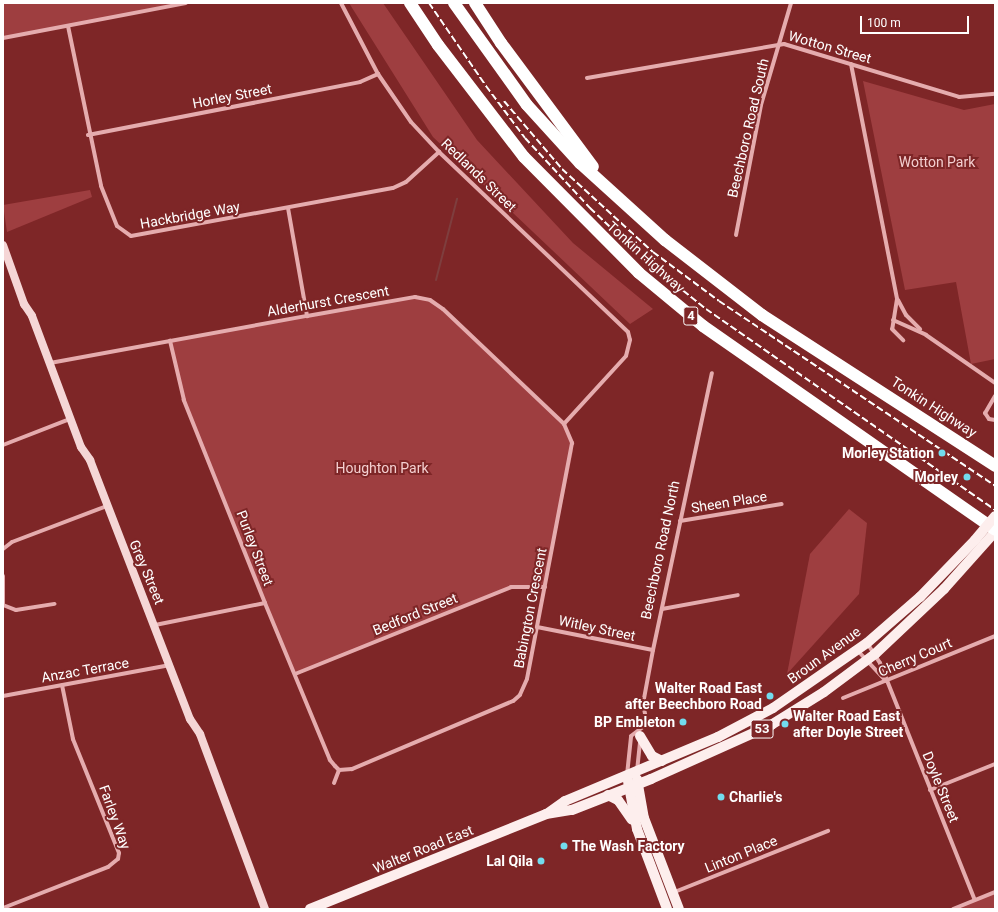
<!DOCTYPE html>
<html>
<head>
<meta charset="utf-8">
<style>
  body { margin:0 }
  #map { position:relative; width:998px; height:912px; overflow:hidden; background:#7e2627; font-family:Roboto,sans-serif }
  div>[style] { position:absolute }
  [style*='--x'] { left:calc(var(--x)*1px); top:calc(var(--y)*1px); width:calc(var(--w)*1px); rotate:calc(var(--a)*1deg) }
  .green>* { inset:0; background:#9e3e40 }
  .stream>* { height:2px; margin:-1px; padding:0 1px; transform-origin:1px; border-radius:1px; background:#7e3e3e }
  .street>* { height:4px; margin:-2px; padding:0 2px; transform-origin:2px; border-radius:2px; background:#e5acae }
  .secondary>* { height:8px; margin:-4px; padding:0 4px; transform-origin:4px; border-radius:4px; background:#f5d6d6 }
  .primary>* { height:10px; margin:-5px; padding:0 5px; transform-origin:5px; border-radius:5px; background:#fdeeed }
  .highway>* { height:12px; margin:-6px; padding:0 6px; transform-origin:6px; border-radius:6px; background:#fff }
  .rail>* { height:2px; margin-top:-1px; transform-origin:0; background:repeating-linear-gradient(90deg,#fff 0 7px,transparent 0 10px) }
  .primary-bridge>* { height:10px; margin:-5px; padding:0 5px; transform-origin:5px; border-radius:5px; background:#fdeeed }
  .dots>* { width:11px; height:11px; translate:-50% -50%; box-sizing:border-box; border:2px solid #7e2627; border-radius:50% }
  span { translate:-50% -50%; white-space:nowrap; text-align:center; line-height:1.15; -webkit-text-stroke:4px #7e2627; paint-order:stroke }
  .shield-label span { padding:1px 3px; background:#7e2627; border:1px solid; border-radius:3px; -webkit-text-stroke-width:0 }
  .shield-label { font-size:13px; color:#fff; font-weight:700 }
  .street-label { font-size:14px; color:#fff }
  .park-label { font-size:14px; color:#f4cfd0 }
  .poi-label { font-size:14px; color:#fff; font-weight:700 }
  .right { translate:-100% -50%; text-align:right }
  .left { translate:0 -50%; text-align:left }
  .frame { position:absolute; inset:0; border:4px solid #fff; pointer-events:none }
  .scale { position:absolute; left:860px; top:16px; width:109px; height:18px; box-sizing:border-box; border:2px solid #fff; border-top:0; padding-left:5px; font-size:12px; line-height:14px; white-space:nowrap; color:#fff; -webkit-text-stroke:3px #7e2627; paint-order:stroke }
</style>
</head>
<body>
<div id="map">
  <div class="green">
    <i style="clip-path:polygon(3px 3px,186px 3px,3px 38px)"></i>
    <i style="clip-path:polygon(349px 3px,383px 3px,477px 140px,573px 243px,653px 309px,630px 324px,433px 137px)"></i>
    <i style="clip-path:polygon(863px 81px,964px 110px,995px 104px,995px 359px,971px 364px,956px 282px,905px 290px)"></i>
    <i style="clip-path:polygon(90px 190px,92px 197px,7px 232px,3px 205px)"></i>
    <i style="clip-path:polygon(415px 297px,430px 300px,437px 305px,564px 424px,572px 443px,573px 451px,545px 587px,517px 585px,295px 674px,184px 400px,170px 341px)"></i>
    <i style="clip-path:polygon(849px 509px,867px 523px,859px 594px,787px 674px,810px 554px)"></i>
    <i style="clip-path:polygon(995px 892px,995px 909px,953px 909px)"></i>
  </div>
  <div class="stream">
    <i style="--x:436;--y:280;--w:84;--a:-75.5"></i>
  </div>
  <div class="street">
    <i style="--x:341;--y:3;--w:80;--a:62.5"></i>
    <i style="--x:378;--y:74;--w:58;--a:55.5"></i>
    <i style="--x:411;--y:122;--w:41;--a:47"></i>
    <i style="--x:439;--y:152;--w:261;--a:43.6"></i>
    <i style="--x:628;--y:332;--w:8;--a:76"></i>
    <i style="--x:630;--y:340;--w:16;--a:104"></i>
    <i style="--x:626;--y:356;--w:92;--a:132.4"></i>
    <i style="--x:68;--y:26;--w:163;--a:78.3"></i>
    <i style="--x:101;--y:186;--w:43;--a:68.2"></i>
    <i style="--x:117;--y:226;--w:17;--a:36"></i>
    <i style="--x:131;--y:236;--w:266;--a:-10.4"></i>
    <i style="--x:393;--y:188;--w:14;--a:-25"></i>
    <i style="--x:406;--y:182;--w:45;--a:-42.3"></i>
    <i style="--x:3;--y:38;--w:186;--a:-10.8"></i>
    <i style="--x:851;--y:64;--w:239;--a:78.9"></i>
    <i style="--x:897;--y:299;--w:30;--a:99"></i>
    <i style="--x:892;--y:329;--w:16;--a:45"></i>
    <i style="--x:587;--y:78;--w:200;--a:-9.8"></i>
    <i style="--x:784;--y:44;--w:183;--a:16.8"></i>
    <i style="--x:959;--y:97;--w:36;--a:-5"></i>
    <i style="--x:88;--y:135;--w:277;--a:-11"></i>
    <i style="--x:360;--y:82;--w:20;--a:-24"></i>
    <i style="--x:288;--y:208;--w:110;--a:80"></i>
    <i style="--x:736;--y:235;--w:132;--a:-79.1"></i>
    <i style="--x:761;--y:105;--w:106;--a:-73.6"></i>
    <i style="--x:898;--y:300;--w:17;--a:62"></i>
    <i style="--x:906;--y:315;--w:20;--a:45"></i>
    <i style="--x:893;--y:320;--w:36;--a:24"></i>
    <i style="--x:926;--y:335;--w:84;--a:34.8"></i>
    <i style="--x:50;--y:363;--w:261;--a:-10.4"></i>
    <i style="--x:307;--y:316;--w:110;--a:-10"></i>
    <i style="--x:415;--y:297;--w:15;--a:11"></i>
    <i style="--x:430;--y:300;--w:16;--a:35"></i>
    <i style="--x:443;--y:309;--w:167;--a:43.5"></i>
    <i style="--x:564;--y:424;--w:21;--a:67"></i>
    <i style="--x:572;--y:443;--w:240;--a:100.8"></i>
    <i style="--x:527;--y:679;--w:17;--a:114"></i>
    <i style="--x:520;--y:695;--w:9;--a:139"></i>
    <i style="--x:513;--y:701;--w:175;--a:157.1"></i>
    <i style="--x:352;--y:769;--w:13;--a:176"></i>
    <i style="--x:339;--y:770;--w:6;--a:-135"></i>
    <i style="--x:335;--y:766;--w:8;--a:-130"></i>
    <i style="--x:330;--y:760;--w:170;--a:-112.5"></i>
    <i style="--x:265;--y:603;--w:219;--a:-111.8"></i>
    <i style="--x:184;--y:400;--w:61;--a:-103.3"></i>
    <i style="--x:995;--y:396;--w:20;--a:120"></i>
    <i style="--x:985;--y:413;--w:7;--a:56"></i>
    <i style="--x:989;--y:419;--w:6;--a:9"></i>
    <i style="--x:3;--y:445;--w:72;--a:-21.2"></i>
    <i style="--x:680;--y:521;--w:103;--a:-9.5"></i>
    <i style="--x:3;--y:549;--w:11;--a:-38"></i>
    <i style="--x:12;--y:542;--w:102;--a:-20.8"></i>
    <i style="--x:3;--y:576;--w:28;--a:90"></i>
    <i style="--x:3;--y:605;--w:14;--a:21"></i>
    <i style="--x:16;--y:610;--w:39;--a:-9"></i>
    <i style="--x:662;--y:609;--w:77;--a:-10.4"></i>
    <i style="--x:155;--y:625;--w:112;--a:-11.3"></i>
    <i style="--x:537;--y:627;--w:118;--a:11.2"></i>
    <i style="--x:867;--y:643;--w:24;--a:57"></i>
    <i style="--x:880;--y:663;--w:255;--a:68.2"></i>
    <i style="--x:858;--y:651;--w:41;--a:47"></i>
    <i style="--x:295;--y:674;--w:233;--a:-21.9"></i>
    <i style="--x:511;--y:587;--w:34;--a:0"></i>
    <i style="--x:3;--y:696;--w:170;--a:-10.5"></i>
    <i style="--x:843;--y:698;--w:164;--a:-22.2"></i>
    <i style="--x:637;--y:771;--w:31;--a:-84"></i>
    <i style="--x:627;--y:775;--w:39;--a:-84"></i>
    <i style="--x:631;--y:736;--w:20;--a:-37"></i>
    <i style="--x:647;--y:724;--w:20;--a:-101"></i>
    <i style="--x:643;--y:704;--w:55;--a:-79.5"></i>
    <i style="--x:653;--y:650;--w:283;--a:-78"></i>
    <i style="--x:334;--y:783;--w:14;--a:-69"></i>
    <i style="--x:930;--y:790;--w:70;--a:-21.8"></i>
    <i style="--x:672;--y:893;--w:168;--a:-21.7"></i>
    <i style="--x:3;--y:908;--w:113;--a:-21.3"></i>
    <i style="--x:108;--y:867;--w:13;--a:-39"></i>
    <i style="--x:118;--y:859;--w:6;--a:-81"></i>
    <i style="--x:119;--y:853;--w:123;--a:-112"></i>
    <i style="--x:73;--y:739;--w:55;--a:-101.5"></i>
    <i style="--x:953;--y:909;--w:45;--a:-22"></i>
  </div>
  <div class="secondary">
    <i style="--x:3;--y:245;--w:63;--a:70.4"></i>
    <i style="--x:24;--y:304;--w:14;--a:56"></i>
    <i style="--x:32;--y:316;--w:140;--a:69.5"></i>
    <i style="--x:81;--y:447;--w:16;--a:55"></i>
    <i style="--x:90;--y:460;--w:278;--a:68.9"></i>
    <i style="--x:190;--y:719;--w:18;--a:56"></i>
    <i style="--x:200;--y:734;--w:187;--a:69.6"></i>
  </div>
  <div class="primary">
    <i style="--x:640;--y:736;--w:23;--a:59"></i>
    <i style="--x:652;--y:756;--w:11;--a:27"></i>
    <i style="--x:637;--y:779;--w:40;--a:80"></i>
    <i style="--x:644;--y:818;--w:97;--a:69"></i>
    <i style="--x:628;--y:781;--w:49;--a:79.4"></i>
    <i style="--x:637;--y:829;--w:85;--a:69.4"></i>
    <i style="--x:608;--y:795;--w:11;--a:27"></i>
    <i style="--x:618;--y:800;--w:24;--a:55"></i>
    <i style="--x:548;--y:813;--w:21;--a:-35"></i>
    <i style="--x:565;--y:801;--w:166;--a:-22.7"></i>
    <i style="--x:718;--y:737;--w:62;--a:-27.8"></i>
    <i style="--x:773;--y:708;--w:114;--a:-34.7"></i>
    <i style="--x:867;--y:643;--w:70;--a:-41"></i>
    <i style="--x:920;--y:597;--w:79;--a:-46"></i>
    <i style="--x:310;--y:909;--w:254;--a:-21.9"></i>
    <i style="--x:546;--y:814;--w:26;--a:-9"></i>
    <i style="--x:572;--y:810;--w:85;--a:-21.4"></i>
    <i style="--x:651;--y:779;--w:132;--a:-24.2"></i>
    <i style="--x:771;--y:725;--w:62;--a:-31.9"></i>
    <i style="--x:824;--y:692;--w:64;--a:-36.7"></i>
    <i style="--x:875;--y:654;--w:95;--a:-43.3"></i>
    <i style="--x:944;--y:589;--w:76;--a:-48.2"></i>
  </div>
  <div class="highway">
    <i style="--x:410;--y:3;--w:50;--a:56.3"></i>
    <i style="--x:438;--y:45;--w:141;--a:52.5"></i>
    <i style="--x:524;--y:157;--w:163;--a:45.2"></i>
    <i style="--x:639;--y:273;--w:83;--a:39.6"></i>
    <i style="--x:703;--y:326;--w:356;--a:34.9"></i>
    <i style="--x:454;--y:3;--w:125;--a:54.4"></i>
    <i style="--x:527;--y:105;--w:79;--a:47.6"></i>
    <i style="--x:580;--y:163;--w:115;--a:42.2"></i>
    <i style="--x:665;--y:240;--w:123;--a:37.7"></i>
    <i style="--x:762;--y:315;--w:278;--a:32.9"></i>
    <i style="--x:475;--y:3;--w:48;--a:57"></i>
    <i style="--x:501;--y:43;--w:154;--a:53.4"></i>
  </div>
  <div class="rail">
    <i style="--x:429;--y:3;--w:101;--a:55.5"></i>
    <i style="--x:486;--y:86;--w:65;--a:53.1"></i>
    <i style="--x:525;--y:138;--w:96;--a:47.1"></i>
    <i style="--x:590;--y:208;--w:74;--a:43.4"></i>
    <i style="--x:644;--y:259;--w:80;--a:38.9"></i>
    <i style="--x:706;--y:309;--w:352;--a:34.8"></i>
    <i style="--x:504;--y:101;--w:89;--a:49.5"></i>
    <i style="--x:562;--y:169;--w:123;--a:42.4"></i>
    <i style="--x:653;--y:252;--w:82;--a:36.6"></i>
    <i style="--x:719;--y:301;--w:332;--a:33.8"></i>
  </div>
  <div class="primary-bridge">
    <i style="--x:975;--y:540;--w:31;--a:-50"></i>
  </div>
  <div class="dots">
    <i style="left:942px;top:453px;background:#72dcee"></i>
    <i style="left:967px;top:477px;background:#72dcee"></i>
    <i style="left:770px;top:696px;background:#72dcee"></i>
    <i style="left:683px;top:722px;background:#72dcee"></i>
    <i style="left:785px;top:724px;background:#72dcee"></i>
    <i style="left:721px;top:797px;background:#72dcee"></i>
    <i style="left:564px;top:846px;background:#72dcee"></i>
    <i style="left:541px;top:861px;background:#72dcee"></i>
  </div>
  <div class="shield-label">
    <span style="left:691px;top:316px">4</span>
    <span style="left:762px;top:729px">53</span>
  </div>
  <div class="street-label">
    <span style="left:830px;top:47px;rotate:16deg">Wotton Street</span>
    <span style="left:232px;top:96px;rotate:-11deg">Horley Street</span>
    <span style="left:748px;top:128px;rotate:-77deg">Beechboro Road South</span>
    <span style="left:479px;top:175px;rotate:44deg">Redlands Street</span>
    <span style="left:190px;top:215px;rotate:-10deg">Hackbridge Way</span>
    <span style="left:646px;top:257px;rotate:42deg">Tonkin Highway</span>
    <span style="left:328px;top:301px;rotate:-10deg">Alderhurst Crescent</span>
    <span style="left:934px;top:407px;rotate:33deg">Tonkin Highway</span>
    <span style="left:729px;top:502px;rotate:-9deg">Sheen Place</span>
    <span style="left:255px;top:548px;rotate:69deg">Purley Street</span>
    <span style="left:660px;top:550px;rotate:-78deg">Beechboro Road North</span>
    <span style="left:147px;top:572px;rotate:67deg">Grey Street</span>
    <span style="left:530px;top:608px;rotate:-79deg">Babington Crescent</span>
    <span style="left:415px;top:614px;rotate:-22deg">Bedford Street</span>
    <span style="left:597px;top:628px;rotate:12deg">Witley Street</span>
    <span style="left:824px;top:655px;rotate:-36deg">Broun Avenue</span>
    <span style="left:915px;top:657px;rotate:-23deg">Cherry Court</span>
    <span style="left:85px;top:670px;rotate:-10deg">Anzac Terrace</span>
    <span style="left:941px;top:787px;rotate:68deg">Doyle Street</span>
    <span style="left:115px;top:817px;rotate:70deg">Farley Way</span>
    <span style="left:423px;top:849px;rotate:-22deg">Walter Road East</span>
    <span style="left:741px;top:854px;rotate:-22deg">Linton Place</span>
  </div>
  <div class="park-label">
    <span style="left:937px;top:162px">Wotton Park</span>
    <span style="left:382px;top:468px">Houghton Park</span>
  </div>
  <div class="poi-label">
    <span class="right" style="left:934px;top:453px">Morley Station</span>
    <span class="right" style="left:958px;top:477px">Morley</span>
    <span class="right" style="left:762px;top:696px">Walter Road East<br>after Beechboro Road</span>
    <span class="left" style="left:793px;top:724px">Walter Road East<br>after Doyle Street</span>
    <span class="right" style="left:675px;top:722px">BP Embleton</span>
    <span class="left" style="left:729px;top:797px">Charlie's</span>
    <span class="left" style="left:572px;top:846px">The Wash Factory</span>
    <span class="right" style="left:533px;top:861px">Lal Qila</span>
  </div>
  <div class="frame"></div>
  <div class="scale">100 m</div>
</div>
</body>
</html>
